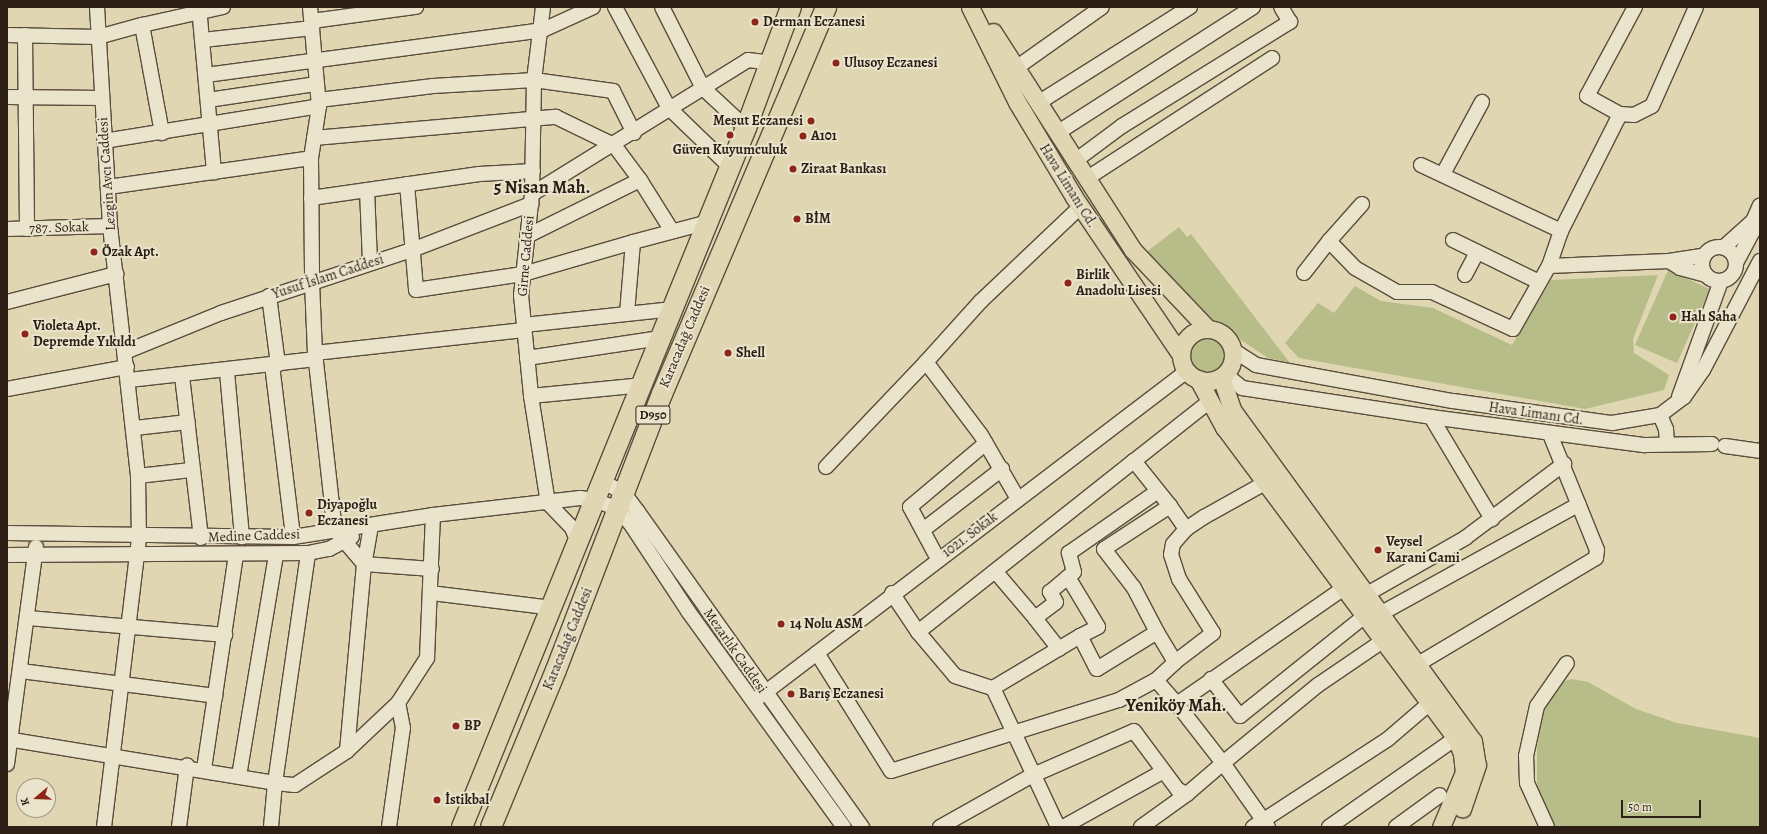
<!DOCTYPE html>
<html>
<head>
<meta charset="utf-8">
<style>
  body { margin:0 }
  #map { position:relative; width:1767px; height:834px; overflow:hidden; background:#e0d6b2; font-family:Alegreya,serif }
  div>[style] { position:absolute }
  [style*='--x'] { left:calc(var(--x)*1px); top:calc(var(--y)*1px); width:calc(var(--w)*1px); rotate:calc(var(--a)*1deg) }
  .green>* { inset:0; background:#b6bd89 }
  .round { border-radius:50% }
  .roads { filter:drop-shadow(1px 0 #5a4d3d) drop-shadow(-1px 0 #5a4d3d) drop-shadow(0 1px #5a4d3d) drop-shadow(0 -1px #5a4d3d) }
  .minor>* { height:14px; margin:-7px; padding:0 7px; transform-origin:7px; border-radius:7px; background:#ebe4cd }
  .minor>.ring { margin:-7px; padding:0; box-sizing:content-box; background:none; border:14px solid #ebe4cd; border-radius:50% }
  .major>* { height:17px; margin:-8.5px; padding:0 8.5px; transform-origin:8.5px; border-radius:8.5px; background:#e0d6b2 }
  .major>.ring { margin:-8.5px; padding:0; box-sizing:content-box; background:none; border:17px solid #e0d6b2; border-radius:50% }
  .highway>* { height:20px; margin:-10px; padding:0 10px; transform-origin:10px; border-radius:10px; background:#e0d6b2 }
  .dots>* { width:11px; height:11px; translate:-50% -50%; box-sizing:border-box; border:2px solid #ebe4cd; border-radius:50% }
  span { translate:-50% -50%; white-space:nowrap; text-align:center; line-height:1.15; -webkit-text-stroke:4px #ebe4cd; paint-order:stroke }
  .shield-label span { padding:1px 3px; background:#ebe4cd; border:1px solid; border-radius:3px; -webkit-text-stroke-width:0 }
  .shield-label { font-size:13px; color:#2d1f16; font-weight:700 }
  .poi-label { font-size:14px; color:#2d1f16; font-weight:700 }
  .left { translate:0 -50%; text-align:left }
  .right { translate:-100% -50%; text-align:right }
  .street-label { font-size:14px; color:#2d1f16 }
  .district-label { font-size:18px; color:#2d1f16; font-weight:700 }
  .frame { position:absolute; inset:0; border:8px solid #2d1f16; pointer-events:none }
  .north { position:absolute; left:16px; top:778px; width:40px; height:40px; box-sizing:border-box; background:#ebe4cd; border:1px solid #9f9584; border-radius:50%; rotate:251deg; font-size:11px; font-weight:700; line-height:16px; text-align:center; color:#2d1f16 }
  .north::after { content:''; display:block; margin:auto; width:14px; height:18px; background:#8f2418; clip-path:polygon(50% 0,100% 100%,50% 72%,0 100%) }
  .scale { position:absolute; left:1621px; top:800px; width:80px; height:18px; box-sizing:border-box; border:2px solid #2d1f16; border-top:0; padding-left:5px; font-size:12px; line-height:14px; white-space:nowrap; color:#2d1f16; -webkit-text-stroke:3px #ebe4cd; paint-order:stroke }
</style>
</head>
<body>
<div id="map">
  <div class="green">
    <i style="clip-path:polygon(1179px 227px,1187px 237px,1191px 234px,1290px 363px,1268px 358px,1204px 315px,1145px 253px)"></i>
    <i style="clip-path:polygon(1668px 270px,1710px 289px,1677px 363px,1635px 345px)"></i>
    <i style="clip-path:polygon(1658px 275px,1633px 339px,1634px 353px,1669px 375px,1664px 390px,1585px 409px,1299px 358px,1285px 343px,1318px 303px,1334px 313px,1355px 286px,1381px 301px,1433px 308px,1512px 345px,1551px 280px)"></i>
    <i class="round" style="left:1190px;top:335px;width:38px;height:38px"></i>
    <i style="clip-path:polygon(1572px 679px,1588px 682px,1636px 709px,1677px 723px,1760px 738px,1760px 827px,1554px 827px,1537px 793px,1537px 748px,1543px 708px,1560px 682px)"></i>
  </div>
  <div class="roads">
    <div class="minor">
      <i style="--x:97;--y:7;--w:219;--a:86.6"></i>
      <i style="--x:110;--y:226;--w:252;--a:83.6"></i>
      <i style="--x:138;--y:476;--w:62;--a:89.1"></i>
      <i style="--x:139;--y:538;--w:291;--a:96.9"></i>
      <i style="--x:199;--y:7;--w:166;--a:84.8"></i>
      <i style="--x:310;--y:7;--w:99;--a:84.8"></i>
      <i style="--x:319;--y:106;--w:53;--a:98.7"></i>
      <i style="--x:311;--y:158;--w:124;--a:89.5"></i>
      <i style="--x:312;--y:282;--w:71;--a:87.6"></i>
      <i style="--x:315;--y:353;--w:178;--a:83.6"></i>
      <i style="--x:335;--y:530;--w:45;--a:49.5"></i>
      <i style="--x:364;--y:564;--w:68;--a:4.2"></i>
      <i style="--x:543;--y:7;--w:74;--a:97"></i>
      <i style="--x:534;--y:80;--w:114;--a:91"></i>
      <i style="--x:532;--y:194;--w:102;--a:96.2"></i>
      <i style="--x:521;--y:295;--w:101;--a:84.3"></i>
      <i style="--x:531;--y:396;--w:108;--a:81"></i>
      <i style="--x:615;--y:7;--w:115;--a:61.9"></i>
      <i style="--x:669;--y:108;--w:85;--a:44"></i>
      <i style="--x:662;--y:7;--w:91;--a:63.2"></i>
      <i style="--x:703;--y:88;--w:59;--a:42.9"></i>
      <i style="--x:1635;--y:7;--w:101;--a:118.3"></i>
      <i style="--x:1587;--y:96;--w:38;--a:29"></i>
      <i style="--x:1620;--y:114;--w:14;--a:4"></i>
      <i style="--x:1634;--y:115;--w:20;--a:-27"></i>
      <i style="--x:1652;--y:106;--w:108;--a:-66"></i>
      <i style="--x:312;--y:21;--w:105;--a:-7.7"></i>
      <i style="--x:142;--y:25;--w:83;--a:-12.5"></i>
      <i style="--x:7;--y:35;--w:91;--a:1.3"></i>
      <i style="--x:98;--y:37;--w:46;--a:-15.3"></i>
      <i style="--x:142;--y:25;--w:110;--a:79.5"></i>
      <i style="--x:25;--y:35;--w:194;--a:89.4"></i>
      <i style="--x:203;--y:40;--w:110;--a:-6.3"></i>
      <i style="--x:1016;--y:68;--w:105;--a:-35.3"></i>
      <i style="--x:206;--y:75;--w:340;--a:-7.6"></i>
      <i style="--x:543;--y:30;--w:55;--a:-24.7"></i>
      <i style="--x:7;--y:97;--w:95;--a:0.6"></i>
      <i style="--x:208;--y:100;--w:110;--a:-8.4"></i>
      <i style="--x:319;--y:100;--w:115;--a:-7"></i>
      <i style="--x:433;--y:86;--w:101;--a:-3.4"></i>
      <i style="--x:534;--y:80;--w:80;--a:7.9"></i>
      <i style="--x:613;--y:91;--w:47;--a:63.4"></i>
      <i style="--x:1038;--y:103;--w:180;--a:-32.3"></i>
      <i style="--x:1057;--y:133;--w:233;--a:-32.7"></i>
      <i style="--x:314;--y:138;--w:243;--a:-5"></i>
      <i style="--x:556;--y:117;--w:64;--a:25.8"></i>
      <i style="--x:614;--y:145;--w:44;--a:53.4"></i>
      <i style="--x:104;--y:141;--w:218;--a:-9.2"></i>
      <i style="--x:1075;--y:161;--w:59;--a:-36.7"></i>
      <i style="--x:1122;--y:126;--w:198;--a:-31.8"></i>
      <i style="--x:1290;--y:22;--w:17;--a:-121"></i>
      <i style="--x:1421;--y:165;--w:155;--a:25.2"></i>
      <i style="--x:1443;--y:174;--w:82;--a:-61.6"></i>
      <i style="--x:1086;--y:179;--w:222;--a:-33"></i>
      <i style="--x:407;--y:184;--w:106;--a:85.1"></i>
      <i style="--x:416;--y:290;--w:108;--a:-8.5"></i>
      <i style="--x:523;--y:274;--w:115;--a:-16.2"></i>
      <i style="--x:633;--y:242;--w:71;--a:94.8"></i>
      <i style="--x:108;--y:187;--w:205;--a:-8.1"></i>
      <i style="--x:367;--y:190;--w:73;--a:87.6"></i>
      <i style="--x:532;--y:194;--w:254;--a:-31.8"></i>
      <i style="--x:748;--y:60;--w:23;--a:7"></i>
      <i style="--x:311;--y:198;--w:170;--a:-8.1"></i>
      <i style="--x:479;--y:174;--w:54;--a:-3.2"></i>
      <i style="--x:1362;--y:204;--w:50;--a:131.7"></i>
      <i style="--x:1329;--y:241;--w:37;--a:46"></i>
      <i style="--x:1355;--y:268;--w:48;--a:29.7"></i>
      <i style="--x:1397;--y:292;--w:35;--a:0"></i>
      <i style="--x:1432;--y:292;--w:89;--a:24.6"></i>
      <i style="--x:1513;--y:329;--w:73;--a:-60.3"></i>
      <i style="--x:1549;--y:266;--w:37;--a:-71"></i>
      <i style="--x:1561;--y:231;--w:131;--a:-63.2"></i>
      <i style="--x:7;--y:229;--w:103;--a:-1.7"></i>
      <i style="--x:527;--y:236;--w:126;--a:-26.4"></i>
      <i style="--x:640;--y:180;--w:60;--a:57.9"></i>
      <i style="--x:1453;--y:240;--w:96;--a:26"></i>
      <i style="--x:633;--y:242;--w:78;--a:-14.9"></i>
      <i style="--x:1724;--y:247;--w:39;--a:-42"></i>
      <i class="ring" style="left:1702px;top:247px;width:20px;height:20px"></i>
      <i style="--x:1669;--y:261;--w:13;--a:32"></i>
      <i style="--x:1680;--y:268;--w:27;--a:15"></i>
      <i style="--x:1736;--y:263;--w:34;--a:-62"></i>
      <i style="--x:1752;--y:233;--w:12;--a:-85"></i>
      <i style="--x:1753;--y:221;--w:17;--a:-66"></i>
      <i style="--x:1549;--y:266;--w:120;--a:-2.4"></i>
      <i style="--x:1669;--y:261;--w:36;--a:-9"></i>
      <i style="--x:1304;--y:273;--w:41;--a:-52"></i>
      <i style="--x:1465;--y:275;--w:26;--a:-62"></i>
      <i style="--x:269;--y:296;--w:69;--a:82.5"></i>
      <i style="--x:7;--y:302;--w:113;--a:-14.4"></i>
      <i style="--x:524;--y:325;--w:150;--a:-6.1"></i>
      <i style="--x:1233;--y:350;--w:27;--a:33"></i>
      <i style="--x:1256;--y:365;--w:200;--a:10.4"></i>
      <i style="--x:1453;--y:401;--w:161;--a:7.9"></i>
      <i style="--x:1612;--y:423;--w:49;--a:-9.5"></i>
      <i style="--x:1660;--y:415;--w:30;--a:-37"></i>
      <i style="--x:1684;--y:397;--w:33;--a:-55"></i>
      <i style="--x:1703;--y:370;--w:123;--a:-62.4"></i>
      <i style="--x:125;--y:352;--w:104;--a:-22.1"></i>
      <i style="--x:221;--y:313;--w:201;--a:-18.3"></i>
      <i style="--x:412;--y:250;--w:128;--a:-21.1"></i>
      <i style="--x:315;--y:353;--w:210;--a:-6.3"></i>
      <i style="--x:527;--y:358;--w:135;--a:-8.5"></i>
      <i style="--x:926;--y:362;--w:81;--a:-48"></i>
      <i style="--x:980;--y:302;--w:138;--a:-43.5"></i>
      <i style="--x:272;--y:365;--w:173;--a:83"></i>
      <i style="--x:227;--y:372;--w:166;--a:84.8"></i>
      <i style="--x:1225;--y:374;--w:22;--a:39"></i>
      <i style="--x:1242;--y:388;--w:191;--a:8.7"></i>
      <i style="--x:1431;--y:417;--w:216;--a:7.5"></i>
      <i style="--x:1645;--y:445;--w:67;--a:-0.9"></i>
      <i style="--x:182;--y:376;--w:163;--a:83.3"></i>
      <i style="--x:129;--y:380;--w:188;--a:-6.4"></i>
      <i style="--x:7;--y:389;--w:122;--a:-10.4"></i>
      <i style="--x:531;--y:396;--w:113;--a:-5.6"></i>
      <i style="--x:1679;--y:397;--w:123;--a:-70.1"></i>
      <i style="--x:1660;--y:415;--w:15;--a:67"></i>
      <i style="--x:1666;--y:429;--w:15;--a:86"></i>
      <i style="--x:1431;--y:417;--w:119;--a:59.1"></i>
      <i style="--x:135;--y:428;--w:53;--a:-6.5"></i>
      <i style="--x:1725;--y:446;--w:35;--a:8"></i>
      <i style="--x:826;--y:467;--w:145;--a:-46.4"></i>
      <i style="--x:926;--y:362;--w:91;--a:53"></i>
      <i style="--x:981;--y:435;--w:74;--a:60"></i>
      <i style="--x:138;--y:476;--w:53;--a:-6.5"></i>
      <i style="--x:603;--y:482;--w:22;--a:27"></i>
      <i style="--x:623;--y:492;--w:25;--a:53"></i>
      <i style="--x:638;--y:512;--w:387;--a:54.6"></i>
      <i style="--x:548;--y:503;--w:35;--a:46"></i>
      <i style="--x:572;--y:528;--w:15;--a:67"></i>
      <i style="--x:1170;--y:506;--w:28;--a:55"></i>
      <i style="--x:371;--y:526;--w:39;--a:100"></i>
      <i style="--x:364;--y:564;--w:188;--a:95.2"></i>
      <i style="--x:347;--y:751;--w:70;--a:-43.3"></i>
      <i style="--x:398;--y:703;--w:54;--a:-57.2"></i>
      <i style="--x:427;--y:658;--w:143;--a:-87.6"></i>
      <i style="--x:923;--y:530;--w:100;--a:-37.7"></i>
      <i style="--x:7;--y:533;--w:286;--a:0.8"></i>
      <i style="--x:293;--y:537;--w:142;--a:-8.9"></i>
      <i style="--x:433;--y:515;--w:148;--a:-6.6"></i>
      <i style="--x:580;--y:498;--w:14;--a:8"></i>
      <i style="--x:594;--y:500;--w:23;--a:20"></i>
      <i style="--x:616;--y:508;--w:21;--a:47"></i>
      <i style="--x:630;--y:523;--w:105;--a:56.6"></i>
      <i style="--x:688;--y:611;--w:266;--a:54.2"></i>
      <i style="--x:7;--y:555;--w:301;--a:-0.4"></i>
      <i style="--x:308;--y:553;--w:21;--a:-11"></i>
      <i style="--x:329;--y:549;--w:26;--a:-28"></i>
      <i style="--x:938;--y:559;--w:59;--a:-118.3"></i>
      <i style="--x:910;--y:507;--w:99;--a:-40.1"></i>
      <i style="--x:995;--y:571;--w:62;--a:49.6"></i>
      <i style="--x:1068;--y:577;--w:58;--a:59"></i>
      <i style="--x:1098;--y:627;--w:20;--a:153"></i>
      <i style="--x:1344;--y:588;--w:203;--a:145.2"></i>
      <i style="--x:1177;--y:704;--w:75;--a:52.1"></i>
      <i style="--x:1223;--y:763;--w:123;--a:-39.4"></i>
      <i style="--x:1318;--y:685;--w:80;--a:-34.3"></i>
      <i style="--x:431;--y:593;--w:123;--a:7"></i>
      <i style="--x:892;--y:593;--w:47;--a:56.3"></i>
      <i style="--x:918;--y:632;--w:57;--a:49.9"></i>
      <i style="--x:955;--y:676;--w:40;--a:18"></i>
      <i style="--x:993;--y:688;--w:153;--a:64.9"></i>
      <i style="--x:1367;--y:594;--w:113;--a:-29.7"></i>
      <i style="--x:1465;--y:538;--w:124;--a:-36.8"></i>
      <i style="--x:1380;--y:614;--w:227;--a:-28.9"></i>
      <i style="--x:28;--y:618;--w:198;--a:4.9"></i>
      <i style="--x:918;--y:632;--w:275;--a:-38.4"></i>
      <i style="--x:1157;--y:632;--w:35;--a:59"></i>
      <i style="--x:1175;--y:662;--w:48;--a:-37.3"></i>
      <i style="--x:1213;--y:633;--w:64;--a:-122.2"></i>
      <i style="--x:1179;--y:579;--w:25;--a:-108"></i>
      <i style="--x:1171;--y:555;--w:11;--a:-80"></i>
      <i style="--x:1173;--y:544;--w:20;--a:-49"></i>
      <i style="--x:1186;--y:529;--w:22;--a:-34"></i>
      <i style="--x:1204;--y:517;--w:70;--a:-29.1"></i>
      <i style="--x:1059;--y:649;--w:39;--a:-128"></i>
      <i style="--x:1035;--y:618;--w:26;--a:-37"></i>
      <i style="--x:1056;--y:602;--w:12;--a:-121"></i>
      <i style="--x:1050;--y:592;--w:31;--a:-40"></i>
      <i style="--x:1074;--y:572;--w:20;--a:-105"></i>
      <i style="--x:1069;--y:553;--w:108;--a:-34.9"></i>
      <i style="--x:817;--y:653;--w:139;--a:57.9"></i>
      <i style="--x:891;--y:771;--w:239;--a:-17.3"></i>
      <i style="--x:1119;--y:700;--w:42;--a:-28.4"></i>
      <i style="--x:1156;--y:680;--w:32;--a:49"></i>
      <i style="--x:1418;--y:664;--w:207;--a:-30.8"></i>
      <i style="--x:1596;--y:558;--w:8;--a:-83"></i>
      <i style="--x:1597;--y:550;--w:125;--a:-112.1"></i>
      <i style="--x:21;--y:671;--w:196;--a:7.3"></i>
      <i style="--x:1211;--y:679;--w:47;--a:51.9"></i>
      <i style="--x:1240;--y:716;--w:161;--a:-38.7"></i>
      <i style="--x:1156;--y:680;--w:26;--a:-43"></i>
      <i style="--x:993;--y:688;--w:101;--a:-30.9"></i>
      <i style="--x:1080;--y:636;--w:37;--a:63"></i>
      <i style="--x:1097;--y:669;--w:70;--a:-31.7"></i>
      <i style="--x:1157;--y:632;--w:50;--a:-117.6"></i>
      <i style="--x:1134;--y:588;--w:49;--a:-127.6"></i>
      <i style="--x:1104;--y:549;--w:79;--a:-33.1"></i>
      <i style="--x:1170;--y:506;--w:58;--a:-128.7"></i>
      <i style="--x:1134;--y:461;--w:97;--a:-38.3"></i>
      <i style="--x:754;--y:701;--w:544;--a:-37.31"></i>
      <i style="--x:7;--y:739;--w:272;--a:9.3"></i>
      <i style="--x:275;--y:783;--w:232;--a:-81.8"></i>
      <i style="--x:7;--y:764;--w:219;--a:-82.4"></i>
      <i style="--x:204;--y:769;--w:217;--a:-81.5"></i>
      <i style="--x:239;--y:776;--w:225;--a:-80.5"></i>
      <i style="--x:179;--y:827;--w:62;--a:-82.5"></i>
      <i style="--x:271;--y:827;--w:44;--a:-84.8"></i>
      <i style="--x:275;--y:783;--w:20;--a:6"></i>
      <i style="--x:295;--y:785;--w:62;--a:-33.2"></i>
      <i style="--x:389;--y:827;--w:100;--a:-82"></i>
      <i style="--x:403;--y:728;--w:25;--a:-101"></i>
      <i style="--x:940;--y:827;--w:104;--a:-29.3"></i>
      <i style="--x:1031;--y:776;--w:112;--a:-23.6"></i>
      <i style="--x:1134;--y:731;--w:74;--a:53.3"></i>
      <i style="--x:1178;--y:790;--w:10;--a:24"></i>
      <i style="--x:1187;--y:794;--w:48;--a:-40.7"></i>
      <i style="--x:1223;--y:763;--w:78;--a:54.9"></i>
      <i style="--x:1063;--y:827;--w:115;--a:-29"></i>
      <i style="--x:1141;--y:827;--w:57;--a:-35.7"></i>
      <i style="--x:1253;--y:827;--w:161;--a:-33.1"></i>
      <i style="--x:1388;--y:739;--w:57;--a:-40.7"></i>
      <i style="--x:1329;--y:827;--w:155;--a:-35"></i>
      <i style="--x:1396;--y:827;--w:54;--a:-36"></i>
      <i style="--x:1547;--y:827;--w:48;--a:-114.4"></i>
      <i style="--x:1527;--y:783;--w:27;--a:-92"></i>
      <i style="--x:1526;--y:756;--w:51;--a:-77.6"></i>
      <i style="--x:1537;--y:706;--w:52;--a:-55.1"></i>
    </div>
    <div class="major">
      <i style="--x:970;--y:7;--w:106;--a:63.7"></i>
      <i style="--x:1017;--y:102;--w:111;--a:59"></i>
      <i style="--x:1074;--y:197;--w:191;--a:55.9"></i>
      <i style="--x:993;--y:32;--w:259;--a:57.3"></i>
      <i style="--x:1133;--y:250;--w:108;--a:46.5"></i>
      <i class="ring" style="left:1181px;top:329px;width:35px;height:35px"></i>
      <i style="--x:1221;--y:377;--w:36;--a:71"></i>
      <i style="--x:1233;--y:411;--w:408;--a:54"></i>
      <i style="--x:1473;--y:741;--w:24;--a:81"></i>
      <i style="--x:1477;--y:765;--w:46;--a:108.8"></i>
      <i style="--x:1198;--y:379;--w:55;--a:61.6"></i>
      <i style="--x:1224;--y:427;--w:388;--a:53.3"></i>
      <i style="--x:1456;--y:738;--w:17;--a:69"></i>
      <i style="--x:1462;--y:754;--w:18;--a:84"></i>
      <i style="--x:1464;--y:772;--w:60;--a:112.7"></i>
    </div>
    <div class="highway">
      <i style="--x:462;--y:827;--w:754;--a:-67.89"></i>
      <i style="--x:746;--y:128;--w:129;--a:-69.6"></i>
      <i style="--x:491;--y:827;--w:170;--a:-67.5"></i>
      <i style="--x:556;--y:670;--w:296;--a:-69"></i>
      <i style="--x:662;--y:394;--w:420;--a:-67"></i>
    </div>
  </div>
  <div class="dots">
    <i style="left:755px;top:22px;background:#8f2418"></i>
    <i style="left:836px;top:63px;background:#8f2418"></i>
    <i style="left:811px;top:121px;background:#8f2418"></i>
    <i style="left:730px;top:135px;background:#8f2418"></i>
    <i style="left:803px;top:136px;background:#8f2418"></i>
    <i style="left:793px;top:169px;background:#8f2418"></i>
    <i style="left:797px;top:219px;background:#8f2418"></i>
    <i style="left:94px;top:252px;background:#8f2418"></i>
    <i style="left:1068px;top:283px;background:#8f2418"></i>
    <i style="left:1673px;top:317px;background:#8f2418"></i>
    <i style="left:25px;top:334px;background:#8f2418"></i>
    <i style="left:728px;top:353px;background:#8f2418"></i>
    <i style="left:309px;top:513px;background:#8f2418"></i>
    <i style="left:1378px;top:550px;background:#8f2418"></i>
    <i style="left:781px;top:624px;background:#8f2418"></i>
    <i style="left:791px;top:694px;background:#8f2418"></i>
    <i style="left:456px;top:726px;background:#8f2418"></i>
    <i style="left:437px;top:800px;background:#8f2418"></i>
  </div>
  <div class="shield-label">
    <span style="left:653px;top:415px">D950</span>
  </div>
  <div class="poi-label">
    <span class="left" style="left:763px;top:22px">Derman Eczanesi</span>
    <span class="left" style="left:844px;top:63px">Ulusoy Eczanesi</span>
    <span class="right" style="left:803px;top:121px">Mesut Eczanesi</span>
    <span class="left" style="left:811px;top:136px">A101</span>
    <span style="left:730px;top:150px">Güven Kuyumculuk</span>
    <span class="left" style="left:801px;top:169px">Ziraat Bankası</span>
    <span class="left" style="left:805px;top:219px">BİM</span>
    <span class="left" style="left:102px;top:252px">Özak Apt.</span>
    <span class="left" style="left:1076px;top:283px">Birlik<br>Anadolu Lisesi</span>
    <span class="left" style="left:1681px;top:317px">Halı Saha</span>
    <span class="left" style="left:33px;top:334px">Violeta Apt.<br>Depremde Yıkıldı</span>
    <span class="left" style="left:736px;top:353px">Shell</span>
    <span class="left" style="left:317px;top:513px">Diyapoğlu<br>Eczanesi</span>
    <span class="left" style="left:1386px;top:550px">Veysel<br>Karani Cami</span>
    <span class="left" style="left:790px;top:624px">14 Nolu ASM</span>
    <span class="left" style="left:799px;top:694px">Barış Eczanesi</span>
    <span class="left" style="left:464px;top:726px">BP</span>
    <span class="left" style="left:445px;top:800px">İstikbal</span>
  </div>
  <div class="street-label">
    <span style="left:107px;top:174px;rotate:-94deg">Lezgin Avcı Caddesi</span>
    <span style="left:1068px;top:186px;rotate:58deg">Hava Limanı Cd.</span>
    <span style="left:59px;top:228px;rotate:-2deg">787. Sokak</span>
    <span style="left:526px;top:256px;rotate:-85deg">Girne Caddesi</span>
    <span style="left:328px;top:277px;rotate:-18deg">Yusuf İslam Caddesi</span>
    <span style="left:685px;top:337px;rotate:-67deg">Karacadağ Caddesi</span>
    <span style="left:1536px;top:414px;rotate:8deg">Hava Limanı Cd.</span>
    <span style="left:970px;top:535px;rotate:-37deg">1021. Sokak</span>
    <span style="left:254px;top:536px;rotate:-2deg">Medine Caddesi</span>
    <span style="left:568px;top:639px;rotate:-68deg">Karacadağ Caddesi</span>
    <span style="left:735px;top:651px;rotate:55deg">Mezarlık Caddesi</span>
  </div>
  <div class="district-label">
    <span style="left:542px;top:187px">5 Nisan Mah.</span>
    <span style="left:1176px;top:705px">Yeniköy Mah.</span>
  </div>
  <div class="frame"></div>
  <div class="north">K</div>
  <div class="scale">50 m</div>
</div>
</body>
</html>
